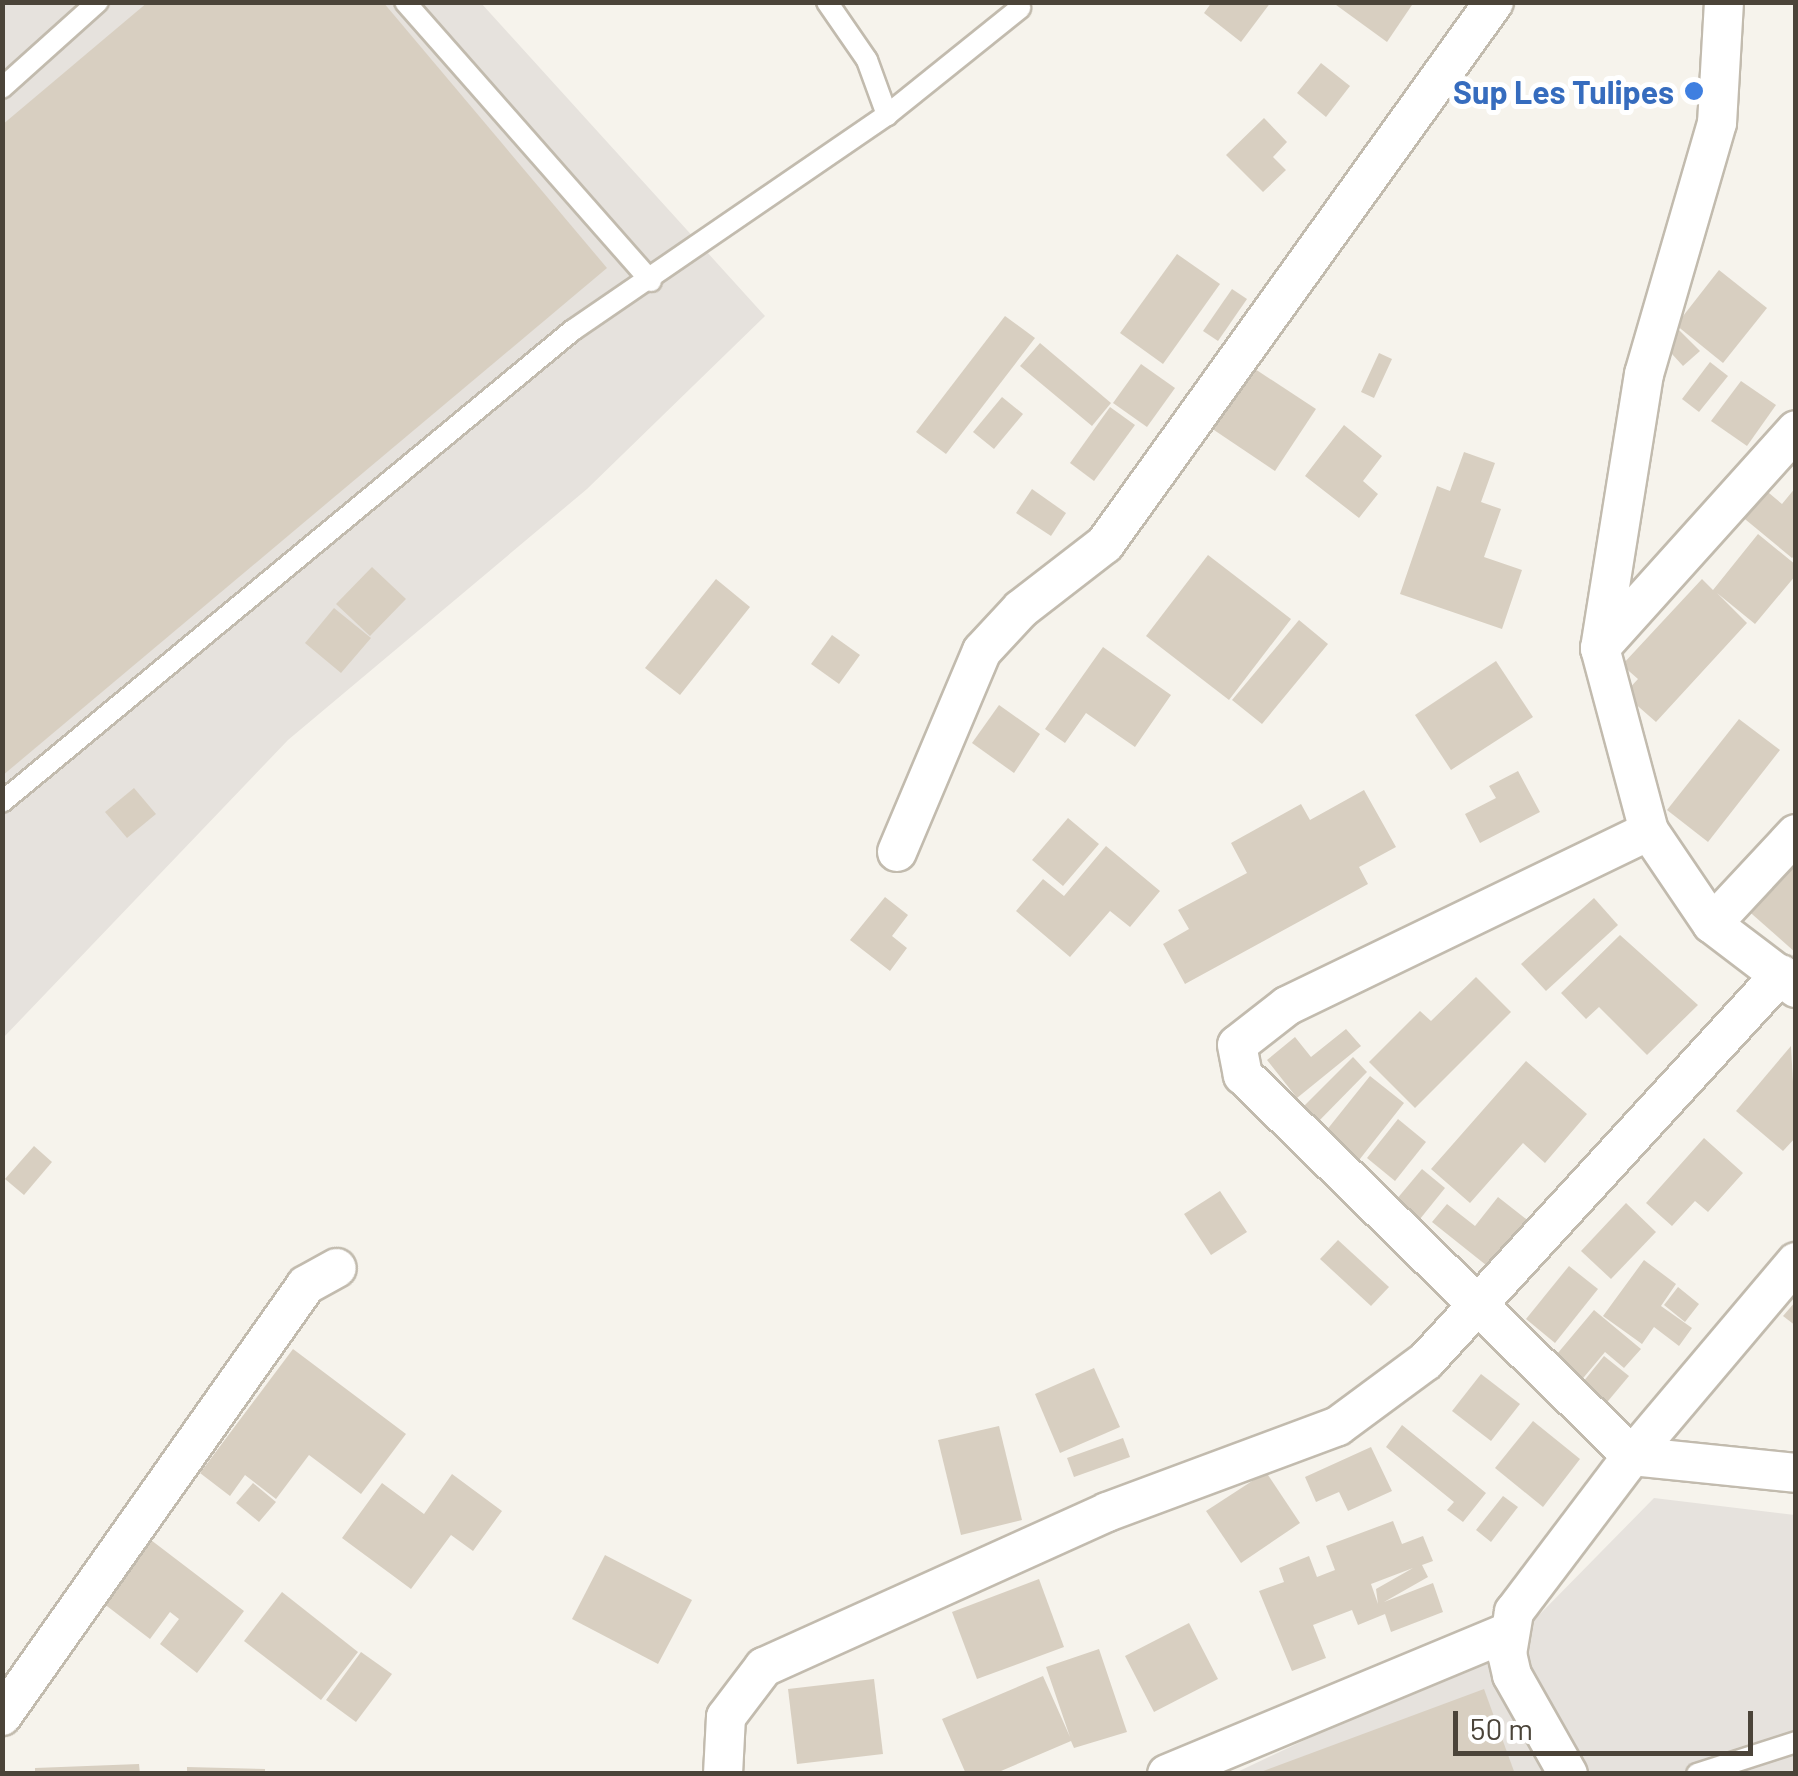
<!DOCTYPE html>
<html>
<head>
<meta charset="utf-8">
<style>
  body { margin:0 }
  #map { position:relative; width:1798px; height:1776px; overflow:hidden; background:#f6f3ec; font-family:Barlow,sans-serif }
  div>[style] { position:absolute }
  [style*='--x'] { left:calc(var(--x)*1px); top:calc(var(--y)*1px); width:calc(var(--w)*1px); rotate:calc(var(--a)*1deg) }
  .industrial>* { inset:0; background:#e6e2dd }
  .building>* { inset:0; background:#d8cfc1 }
  .roads { filter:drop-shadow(2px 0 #c2bbae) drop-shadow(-2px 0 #c2bbae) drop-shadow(0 2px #c2bbae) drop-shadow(0 -2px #c2bbae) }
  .service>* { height:20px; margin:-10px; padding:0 10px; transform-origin:10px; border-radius:10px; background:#fff }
  .minor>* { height:38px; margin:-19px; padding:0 19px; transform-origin:19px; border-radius:19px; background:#fff }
  .dots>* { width:28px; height:28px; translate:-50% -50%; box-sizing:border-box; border:5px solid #fff; border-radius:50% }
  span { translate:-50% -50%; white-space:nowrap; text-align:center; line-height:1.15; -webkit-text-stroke:10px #fff; paint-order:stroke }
  .shop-label { font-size:32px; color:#366cbe; font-weight:700 }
  .right { translate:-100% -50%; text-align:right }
  .frame { position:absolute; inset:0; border:5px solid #4b4439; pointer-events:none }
  .scale { position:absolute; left:1453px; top:1711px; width:300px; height:45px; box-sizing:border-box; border:5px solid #4b4439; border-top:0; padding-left:12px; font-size:30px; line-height:35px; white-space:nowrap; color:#4b4439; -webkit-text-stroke:8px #fff; paint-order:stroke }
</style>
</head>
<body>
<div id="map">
  <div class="industrial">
    <i style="clip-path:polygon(3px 3px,481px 3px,765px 316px,587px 489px,288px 740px,3px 1038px)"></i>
    <i style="clip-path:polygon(1654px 1498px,1795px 1515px,1795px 1773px,1233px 1774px,1480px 1657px,1541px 1613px)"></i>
  </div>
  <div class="building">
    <i style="clip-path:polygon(148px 2px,383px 2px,607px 268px,2px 776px,2px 125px)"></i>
    <i style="clip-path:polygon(1212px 2px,1271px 2px,1241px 42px,1204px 13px)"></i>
    <i style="clip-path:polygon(1332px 2px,1414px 2px,1387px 42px)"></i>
    <i style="clip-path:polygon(1321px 63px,1350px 86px,1326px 117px,1297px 93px)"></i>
    <i style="clip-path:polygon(1264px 118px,1287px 142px,1273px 157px,1286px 170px,1263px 192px,1226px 155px)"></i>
    <i style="clip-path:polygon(1177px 254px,1220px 284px,1163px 364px,1120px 333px)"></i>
    <i style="clip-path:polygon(1719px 270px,1767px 308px,1723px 363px,1676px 325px)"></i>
    <i style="clip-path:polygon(1232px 289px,1247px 299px,1218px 341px,1203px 331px)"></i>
    <i style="clip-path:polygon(1005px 316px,1035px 338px,946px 454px,916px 432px)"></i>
    <i style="clip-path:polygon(1676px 327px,1700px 351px,1683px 366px,1661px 342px)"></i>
    <i style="clip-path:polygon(1040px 343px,1111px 403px,1092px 426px,1020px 366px)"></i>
    <i style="clip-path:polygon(1379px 353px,1392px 359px,1374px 398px,1361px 392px)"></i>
    <i style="clip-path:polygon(1710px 362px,1728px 376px,1699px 412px,1682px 399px)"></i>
    <i style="clip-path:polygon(1141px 364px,1175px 388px,1147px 427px,1113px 403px)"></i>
    <i style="clip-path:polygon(1252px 367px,1316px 409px,1275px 471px,1211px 428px)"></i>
    <i style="clip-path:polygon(1741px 381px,1776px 405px,1747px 446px,1711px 421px)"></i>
    <i style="clip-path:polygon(1002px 397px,1023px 414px,994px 449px,973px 432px)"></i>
    <i style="clip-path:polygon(1110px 407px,1135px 425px,1094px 481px,1070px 463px)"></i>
    <i style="clip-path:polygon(1344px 425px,1382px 456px,1363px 481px,1378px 494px,1359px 518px,1305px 476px)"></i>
    <i style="clip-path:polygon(1464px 452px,1495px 463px,1481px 502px,1501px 509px,1484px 557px,1522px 570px,1502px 629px,1400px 594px,1437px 486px,1450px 491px)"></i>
    <i style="clip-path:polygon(1796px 487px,1796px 554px,1792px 558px,1740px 515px,1763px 488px,1782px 504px)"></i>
    <i style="clip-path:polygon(1032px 489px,1066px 513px,1051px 536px,1016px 513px)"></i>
    <i style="clip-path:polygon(1758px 534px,1796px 565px,1796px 575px,1755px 624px,1717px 593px,1747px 623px,1656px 722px,1624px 694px,1638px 679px,1622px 665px,1702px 579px,1713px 590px)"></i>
    <i style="clip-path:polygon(1208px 555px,1291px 619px,1229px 700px,1146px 636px)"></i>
    <i style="clip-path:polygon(372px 567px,406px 599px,370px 636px,336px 604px)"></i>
    <i style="clip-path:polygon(716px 579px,750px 607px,680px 695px,645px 668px)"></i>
    <i style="clip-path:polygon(334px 608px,371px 638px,341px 673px,305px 643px)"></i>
    <i style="clip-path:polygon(1299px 620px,1328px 644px,1262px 724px,1232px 700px)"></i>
    <i style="clip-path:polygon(832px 635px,860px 655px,839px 684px,811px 664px)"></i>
    <i style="clip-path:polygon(1103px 647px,1171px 695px,1135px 747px,1086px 713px,1065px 743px,1045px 729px)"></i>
    <i style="clip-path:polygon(1496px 661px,1533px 717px,1451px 770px,1415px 715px)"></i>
    <i style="clip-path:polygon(999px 705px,1040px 734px,1014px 773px,972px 743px)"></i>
    <i style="clip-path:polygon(1739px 719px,1780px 750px,1708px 842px,1667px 810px)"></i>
    <i style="clip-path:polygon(1518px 771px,1540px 812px,1480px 843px,1465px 814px,1496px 798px,1489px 786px)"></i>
    <i style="clip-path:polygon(134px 788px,156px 814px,127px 838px,105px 812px)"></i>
    <i style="clip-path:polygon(1364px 790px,1396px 847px,1359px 867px,1368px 884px,1185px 984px,1163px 944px,1189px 929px,1178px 910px,1247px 873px,1231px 843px,1301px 804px,1310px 820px)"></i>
    <i style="clip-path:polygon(1068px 818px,1099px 844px,1063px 886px,1032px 860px)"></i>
    <i style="clip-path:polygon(1106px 846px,1160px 891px,1130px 927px,1110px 911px,1070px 957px,1016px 911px,1043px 879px,1064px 896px)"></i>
    <i style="clip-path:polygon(1796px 849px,1796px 953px,1744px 907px)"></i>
    <i style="clip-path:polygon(885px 897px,908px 915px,892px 936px,907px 948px,890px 971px,850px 940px)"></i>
    <i style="clip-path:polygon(1594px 898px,1618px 925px,1546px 991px,1521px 964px)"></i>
    <i style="clip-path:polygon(1620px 935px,1698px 1005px,1647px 1055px,1599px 1007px,1586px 1019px,1561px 993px)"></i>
    <i style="clip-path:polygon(1476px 977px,1511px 1012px,1415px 1108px,1369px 1062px,1420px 1011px,1431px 1021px)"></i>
    <i style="clip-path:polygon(1346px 1029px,1361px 1046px,1297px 1098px,1267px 1060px,1295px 1037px,1311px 1057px)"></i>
    <i style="clip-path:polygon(1791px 1046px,1796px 1137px,1783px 1151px,1736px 1111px)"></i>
    <i style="clip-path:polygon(1353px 1057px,1367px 1072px,1314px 1126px,1299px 1111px)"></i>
    <i style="clip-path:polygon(1526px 1061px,1587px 1114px,1545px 1163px,1523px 1143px,1470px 1203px,1431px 1169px)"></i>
    <i style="clip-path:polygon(1370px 1076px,1404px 1103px,1356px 1164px,1322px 1136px)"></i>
    <i style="clip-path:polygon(1398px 1119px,1426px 1142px,1395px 1181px,1367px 1158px)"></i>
    <i style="clip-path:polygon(1704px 1138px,1743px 1173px,1708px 1212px,1695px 1201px,1672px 1226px,1646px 1203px)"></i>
    <i style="clip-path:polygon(34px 1146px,52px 1162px,24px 1195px,5px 1179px)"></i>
    <i style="clip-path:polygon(1422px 1169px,1445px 1188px,1420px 1219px,1396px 1200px)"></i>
    <i style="clip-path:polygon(1220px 1191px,1247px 1232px,1211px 1255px,1184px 1214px)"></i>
    <i style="clip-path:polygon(1498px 1197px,1530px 1222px,1491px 1269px,1432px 1222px,1447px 1204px,1475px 1226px)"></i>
    <i style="clip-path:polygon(1626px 1203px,1656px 1232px,1611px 1279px,1581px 1251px)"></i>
    <i style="clip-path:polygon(1338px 1240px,1389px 1287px,1371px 1306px,1320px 1259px)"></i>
    <i style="clip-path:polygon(1644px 1260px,1676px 1284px,1661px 1306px,1692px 1328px,1679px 1346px,1654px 1327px,1642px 1344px,1603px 1316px)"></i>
    <i style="clip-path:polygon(1569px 1266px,1598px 1289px,1555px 1343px,1526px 1319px)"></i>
    <i style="clip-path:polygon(1678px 1287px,1699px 1304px,1685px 1322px,1664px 1305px)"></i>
    <i style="clip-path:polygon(1796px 1301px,1796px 1326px,1783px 1316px)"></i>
    <i style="clip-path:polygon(1594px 1310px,1641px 1349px,1624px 1368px,1605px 1352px,1579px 1383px,1552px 1360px)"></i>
    <i style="clip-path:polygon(293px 1349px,406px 1434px,361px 1494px,309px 1455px,276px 1499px,245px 1475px,230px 1496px,200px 1473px)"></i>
    <i style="clip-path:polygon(1604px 1356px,1629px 1376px,1603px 1407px,1579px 1387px)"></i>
    <i style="clip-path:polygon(1094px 1368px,1120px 1427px,1060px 1453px,1035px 1394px)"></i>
    <i style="clip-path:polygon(1481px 1374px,1520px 1404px,1491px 1441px,1452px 1411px)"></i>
    <i style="clip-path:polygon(1533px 1421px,1580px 1459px,1543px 1507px,1495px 1468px)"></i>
    <i style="clip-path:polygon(1402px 1425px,1486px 1493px,1463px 1522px,1447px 1510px,1454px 1502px,1386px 1447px)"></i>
    <i style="clip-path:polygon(999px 1426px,1022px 1520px,961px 1535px,938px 1440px)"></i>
    <i style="clip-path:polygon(1123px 1438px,1130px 1457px,1074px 1477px,1067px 1458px)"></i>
    <i style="clip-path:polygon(1371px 1447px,1392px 1491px,1348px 1511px,1339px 1492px,1316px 1502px,1305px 1477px)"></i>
    <i style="clip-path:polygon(1266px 1472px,1300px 1523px,1241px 1563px,1206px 1511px)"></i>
    <i style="clip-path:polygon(452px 1474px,502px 1511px,473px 1551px,451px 1535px,411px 1589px,342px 1538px,382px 1483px,424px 1514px)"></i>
    <i style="clip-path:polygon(253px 1483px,276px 1502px,259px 1522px,236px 1503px)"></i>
    <i style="clip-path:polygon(1503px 1496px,1518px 1507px,1491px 1542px,1476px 1530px)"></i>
    <i style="clip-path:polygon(evenodd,1393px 1521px,1402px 1544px,1423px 1536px,1433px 1561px,1422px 1565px,1428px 1577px,1384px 1602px,1433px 1583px,1443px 1612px,1391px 1632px,1385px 1614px,1358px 1625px,1352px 1610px,1313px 1625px,1326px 1658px,1292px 1671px,1259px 1591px,1284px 1582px,1279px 1568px,1309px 1556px,1317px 1577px,1335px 1570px,1326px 1546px,1393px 1521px,1413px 1568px,1376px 1589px,1378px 1604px,1371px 1584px,1413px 1568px)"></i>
    <i style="clip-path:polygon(147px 1537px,244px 1611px,197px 1673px,160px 1644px,179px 1619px,170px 1612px,150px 1639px,99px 1600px)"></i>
    <i style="clip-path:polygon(605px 1555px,692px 1600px,658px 1664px,572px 1619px)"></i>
    <i style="clip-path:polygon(1039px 1579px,1064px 1647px,977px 1679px,952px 1612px)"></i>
    <i style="clip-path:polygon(282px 1592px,358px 1652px,321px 1700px,244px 1641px)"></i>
    <i style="clip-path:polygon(1189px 1623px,1218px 1679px,1154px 1712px,1125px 1656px)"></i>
    <i style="clip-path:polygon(1099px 1649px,1127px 1732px,1074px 1748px,1071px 1741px,994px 1774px,966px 1774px,942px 1719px,1043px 1676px,1070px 1737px,1046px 1667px)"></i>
    <i style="clip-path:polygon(361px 1652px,392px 1674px,356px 1722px,326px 1700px)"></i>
    <i style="clip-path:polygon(874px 1679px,883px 1754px,797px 1764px,788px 1689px)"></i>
    <i style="clip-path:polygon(1484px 1689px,1515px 1774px,1258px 1774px,1258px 1773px)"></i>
    <i style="clip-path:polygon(139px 1764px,140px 1774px,35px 1774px,35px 1768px)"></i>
    <i style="clip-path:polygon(187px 1767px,265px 1769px,265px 1774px,187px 1774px)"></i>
  </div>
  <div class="roads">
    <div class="service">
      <i style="--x:405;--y:2;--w:372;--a:48.6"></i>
      <i style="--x:827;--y:2;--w:70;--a:55.4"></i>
      <i style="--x:867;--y:60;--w:59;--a:70"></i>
      <i style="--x:2;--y:88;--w:129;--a:-41.9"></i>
      <i style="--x:2;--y:802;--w:741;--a:-39.58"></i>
      <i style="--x:573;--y:330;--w:381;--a:-34.4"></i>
      <i style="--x:887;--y:115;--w:171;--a:-38.8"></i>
      <i style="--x:1697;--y:1774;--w:104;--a:-17.9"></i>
    </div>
    <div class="minor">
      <i style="--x:1724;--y:2;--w:121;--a:93.3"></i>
      <i style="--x:1717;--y:123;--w:261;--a:106.2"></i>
      <i style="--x:1644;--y:374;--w:278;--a:99.1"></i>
      <i style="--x:1600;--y:648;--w:189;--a:75"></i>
      <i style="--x:1649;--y:831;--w:112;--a:55.9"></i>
      <i style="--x:1712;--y:924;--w:106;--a:37.3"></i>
      <i style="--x:1600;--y:648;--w:293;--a:-48"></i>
      <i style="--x:1649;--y:831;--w:402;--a:154.2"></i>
      <i style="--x:1287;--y:1006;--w:63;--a:142"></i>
      <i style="--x:1237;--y:1045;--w:31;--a:79"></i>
      <i style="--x:1243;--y:1075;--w:545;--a:44.4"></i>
      <i style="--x:1632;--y:1456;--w:165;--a:5.9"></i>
      <i style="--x:897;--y:852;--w:218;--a:-67.1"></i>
      <i style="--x:982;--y:651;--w:57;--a:-47.1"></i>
      <i style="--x:1021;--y:609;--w:106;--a:-37.7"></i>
      <i style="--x:1105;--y:544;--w:667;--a:-54.33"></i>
      <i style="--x:1712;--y:924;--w:123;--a:-47"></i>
      <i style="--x:2;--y:1716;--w:527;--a:-54.8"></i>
      <i style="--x:306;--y:1285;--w:35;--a:-29"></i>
      <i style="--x:723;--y:1774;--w:57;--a:-87"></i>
      <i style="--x:726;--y:1717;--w:63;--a:-52.8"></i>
      <i style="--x:764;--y:1667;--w:376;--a:-24.3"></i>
      <i style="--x:1107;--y:1512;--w:246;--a:-20.4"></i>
      <i style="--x:1338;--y:1426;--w:109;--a:-36.5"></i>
      <i style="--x:1426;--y:1361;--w:525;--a:-47.47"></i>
      <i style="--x:1167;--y:1774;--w:369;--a:-22.6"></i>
      <i style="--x:1568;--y:1774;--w:114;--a:-119.5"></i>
      <i style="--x:1512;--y:1675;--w:22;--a:-103"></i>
      <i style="--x:1507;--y:1654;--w:43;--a:-80.5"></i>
      <i style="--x:1514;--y:1612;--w:196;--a:-52.9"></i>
      <i style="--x:1632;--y:1456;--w:254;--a:-49.8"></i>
    </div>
  </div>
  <div class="dots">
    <i style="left:1694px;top:91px;background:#3f7fe0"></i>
  </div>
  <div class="shop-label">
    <span class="right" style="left:1674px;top:91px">Sup Les Tulipes</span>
  </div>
  <div class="frame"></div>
  <div class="scale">50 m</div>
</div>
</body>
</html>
